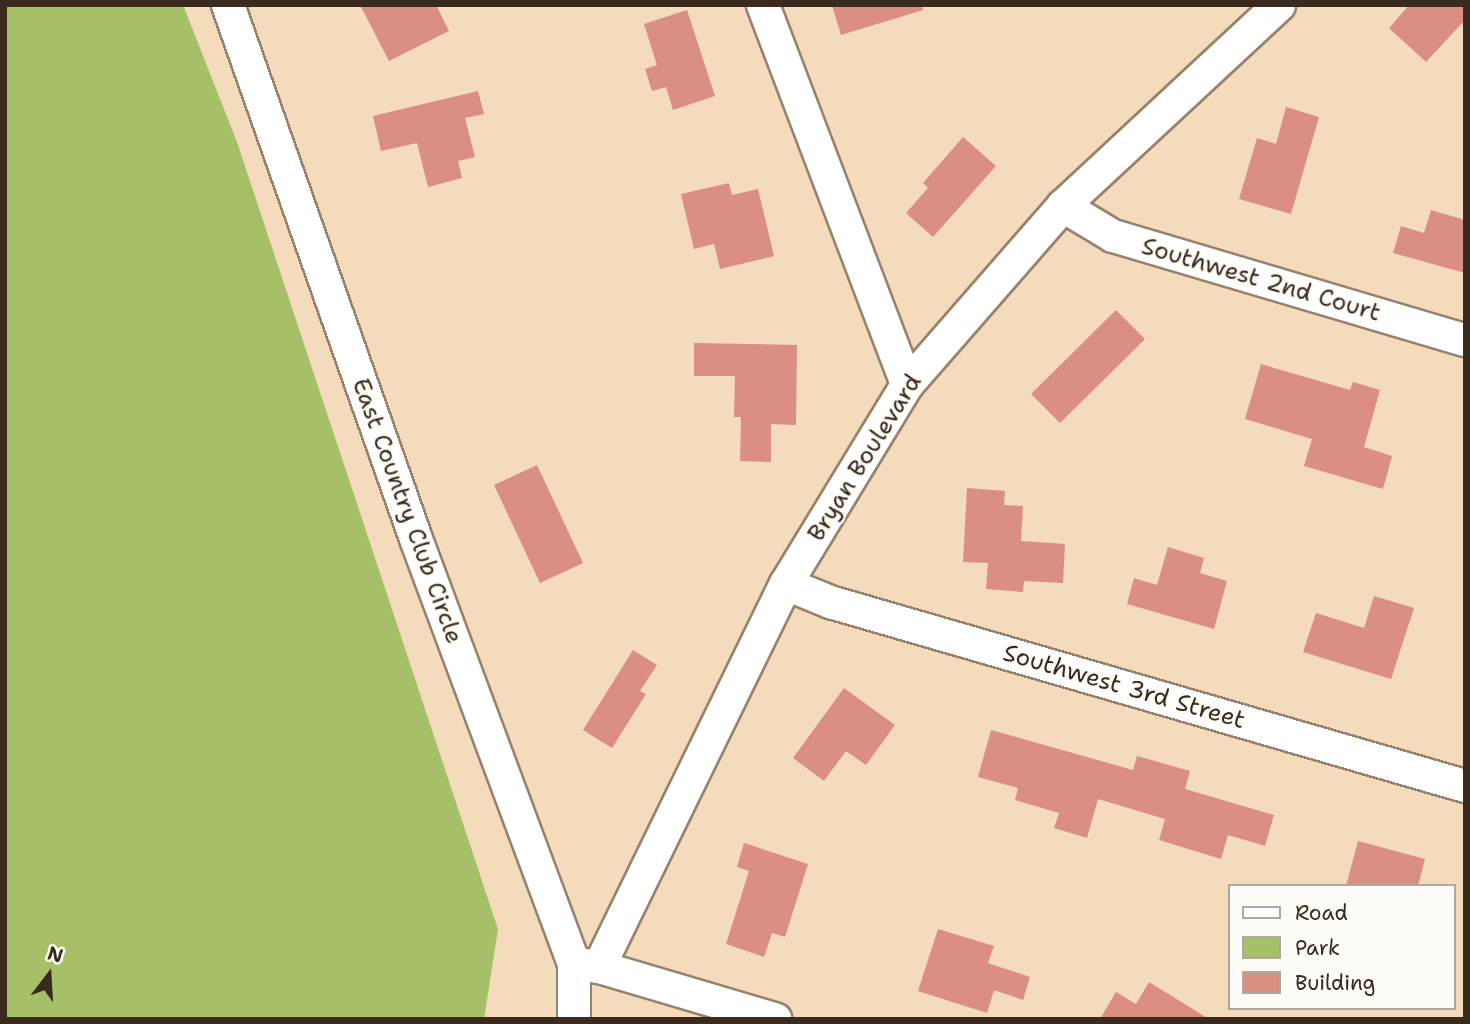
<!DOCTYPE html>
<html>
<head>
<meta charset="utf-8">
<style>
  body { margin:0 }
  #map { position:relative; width:1470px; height:1024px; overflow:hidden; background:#f3dbbc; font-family:"Shantell Sans",sans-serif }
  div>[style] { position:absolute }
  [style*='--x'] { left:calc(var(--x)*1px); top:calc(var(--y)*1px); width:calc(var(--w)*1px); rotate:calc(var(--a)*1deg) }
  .green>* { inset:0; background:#a5c067 }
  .building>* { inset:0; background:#db8e82 }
  .roads { filter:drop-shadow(2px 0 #97826d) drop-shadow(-2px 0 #97826d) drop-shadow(0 2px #97826d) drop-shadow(0 -2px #97826d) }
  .street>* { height:32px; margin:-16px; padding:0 16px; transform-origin:16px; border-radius:16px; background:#fff }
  span { translate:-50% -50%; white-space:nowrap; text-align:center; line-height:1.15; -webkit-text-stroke:5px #fdfcf7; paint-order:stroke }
  .street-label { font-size:24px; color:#3b2a1e }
  .frame { position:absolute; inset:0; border:7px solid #3b2a1e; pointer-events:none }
  .legend { position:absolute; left:1228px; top:884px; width:228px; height:126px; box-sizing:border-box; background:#fdfcf7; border:2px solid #afa8a0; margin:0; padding:9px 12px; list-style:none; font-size:21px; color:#3b2a1e }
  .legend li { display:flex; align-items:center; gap:14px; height:35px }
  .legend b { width:35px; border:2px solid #afa8a0 }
  .north { position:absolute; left:14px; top:940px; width:70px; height:70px; -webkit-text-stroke:5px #fdfcf7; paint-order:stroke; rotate:17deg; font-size:19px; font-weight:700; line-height:28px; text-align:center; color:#3b2a1e }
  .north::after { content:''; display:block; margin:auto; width:24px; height:32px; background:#3b2a1e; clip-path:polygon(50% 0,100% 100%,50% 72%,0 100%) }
</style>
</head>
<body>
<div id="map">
  <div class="green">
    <i style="clip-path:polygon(5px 5px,183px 5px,237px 142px,498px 929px,484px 1019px,5px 1019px)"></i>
  </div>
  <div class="building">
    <i style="clip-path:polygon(360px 5px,436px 5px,449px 31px,389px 61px)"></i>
    <i style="clip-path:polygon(832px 5px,922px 5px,923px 10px,841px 35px)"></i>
    <i style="clip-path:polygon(1409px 5px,1465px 5px,1465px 20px,1426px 62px,1389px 28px)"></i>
    <i style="clip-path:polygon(687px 10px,715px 96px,673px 110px,666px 87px,652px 91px,645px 69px,657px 65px,644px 24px)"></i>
    <i style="clip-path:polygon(478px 91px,484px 114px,465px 118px,475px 157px,458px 161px,462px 178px,428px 187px,417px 143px,381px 151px,373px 116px)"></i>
    <i style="clip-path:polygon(1286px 107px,1319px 117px,1291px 214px,1239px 199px,1257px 138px,1276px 144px)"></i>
    <i style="clip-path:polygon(963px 137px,996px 166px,933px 237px,906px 213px,928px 188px,923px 183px)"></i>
    <i style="clip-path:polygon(729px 183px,732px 195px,758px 189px,774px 256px,720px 269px,714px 244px,694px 249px,681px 194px)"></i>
    <i style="clip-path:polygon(1431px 210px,1465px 220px,1465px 273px,1393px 253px,1401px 226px,1424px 233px)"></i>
    <i style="clip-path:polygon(1116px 310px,1145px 339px,1060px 423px,1031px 394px)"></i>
    <i style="clip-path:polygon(694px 343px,797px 345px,796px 425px,771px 424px,771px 462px,740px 461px,741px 417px,734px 417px,735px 376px,694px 376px)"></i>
    <i style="clip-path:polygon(1261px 364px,1350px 390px,1353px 382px,1380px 390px,1364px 447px,1392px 456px,1383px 489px,1304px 466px,1312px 439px,1245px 419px)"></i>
    <i style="clip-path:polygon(537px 465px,583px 563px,540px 583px,494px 485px)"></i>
    <i style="clip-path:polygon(967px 488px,1005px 491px,1004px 505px,1023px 506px,1021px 541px,1065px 544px,1063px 583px,1024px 581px,1023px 592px,986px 589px,988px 563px,963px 562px)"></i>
    <i style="clip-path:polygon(1168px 547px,1204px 558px,1200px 573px,1227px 581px,1214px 629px,1127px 604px,1134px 578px,1157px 585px)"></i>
    <i style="clip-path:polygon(1374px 596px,1414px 608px,1391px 679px,1303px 652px,1316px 613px,1364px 628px)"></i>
    <i style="clip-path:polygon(633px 650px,657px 665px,640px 691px,646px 694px,612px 748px,583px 730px)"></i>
    <i style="clip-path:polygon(844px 688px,895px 725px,866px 765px,846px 751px,824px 781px,793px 758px)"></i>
    <i style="clip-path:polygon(991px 730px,1133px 770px,1137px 756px,1190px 771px,1185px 789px,1274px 815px,1265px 846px,1228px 835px,1221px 859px,1159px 840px,1165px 819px,1098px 799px,1087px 838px,1054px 828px,1059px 813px,1015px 800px,1018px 788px,978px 777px)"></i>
    <i style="clip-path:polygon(1358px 841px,1425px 859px,1418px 886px,1346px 886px)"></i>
    <i style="clip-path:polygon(744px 843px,808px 864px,785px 937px,772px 933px,764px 957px,726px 944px,749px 871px,737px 867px)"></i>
    <i style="clip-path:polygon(938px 929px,994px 946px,988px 963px,1030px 977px,1023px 1000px,994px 990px,987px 1013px,918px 991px)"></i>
    <i style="clip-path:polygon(1149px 982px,1209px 1019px,1100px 1019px,1116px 992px,1136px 1004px)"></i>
  </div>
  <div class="roads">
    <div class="street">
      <i style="--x:228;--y:5;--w:566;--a:70.6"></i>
      <i style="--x:416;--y:539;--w:453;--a:69.6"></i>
      <i style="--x:574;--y:964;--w:55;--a:90"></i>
      <i style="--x:763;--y:5;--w:406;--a:69.2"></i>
      <i style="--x:1063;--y:206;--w:58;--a:31"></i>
      <i style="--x:1113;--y:236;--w:367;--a:16.5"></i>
      <i style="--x:786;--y:584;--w:48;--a:22.2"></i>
      <i style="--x:830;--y:602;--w:661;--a:16.16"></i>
      <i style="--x:579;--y:964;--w:20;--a:9"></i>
      <i style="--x:599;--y:967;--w:184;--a:16.5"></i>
      <i style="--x:599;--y:967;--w:426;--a:-64"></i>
      <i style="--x:786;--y:584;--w:233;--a:-58.7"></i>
      <i style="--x:907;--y:385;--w:237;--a:-48.9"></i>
      <i style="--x:1063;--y:206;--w:295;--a:-42.9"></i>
    </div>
  </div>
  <div class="street-label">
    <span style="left:1261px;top:280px;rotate:16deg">Southwest 2nd Court</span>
    <span style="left:865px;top:458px;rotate:-58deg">Bryan Boulevard</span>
    <span style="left:407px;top:511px;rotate:70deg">East Country Club Circle</span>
    <span style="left:1124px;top:687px;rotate:16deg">Southwest 3rd Street</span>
  </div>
  <div class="frame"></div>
  <ul class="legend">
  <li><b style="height:9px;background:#fff"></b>Road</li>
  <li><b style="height:19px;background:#a5c067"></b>Park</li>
  <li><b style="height:19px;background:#db8e82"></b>Building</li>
  </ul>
  <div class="north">N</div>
</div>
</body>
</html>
